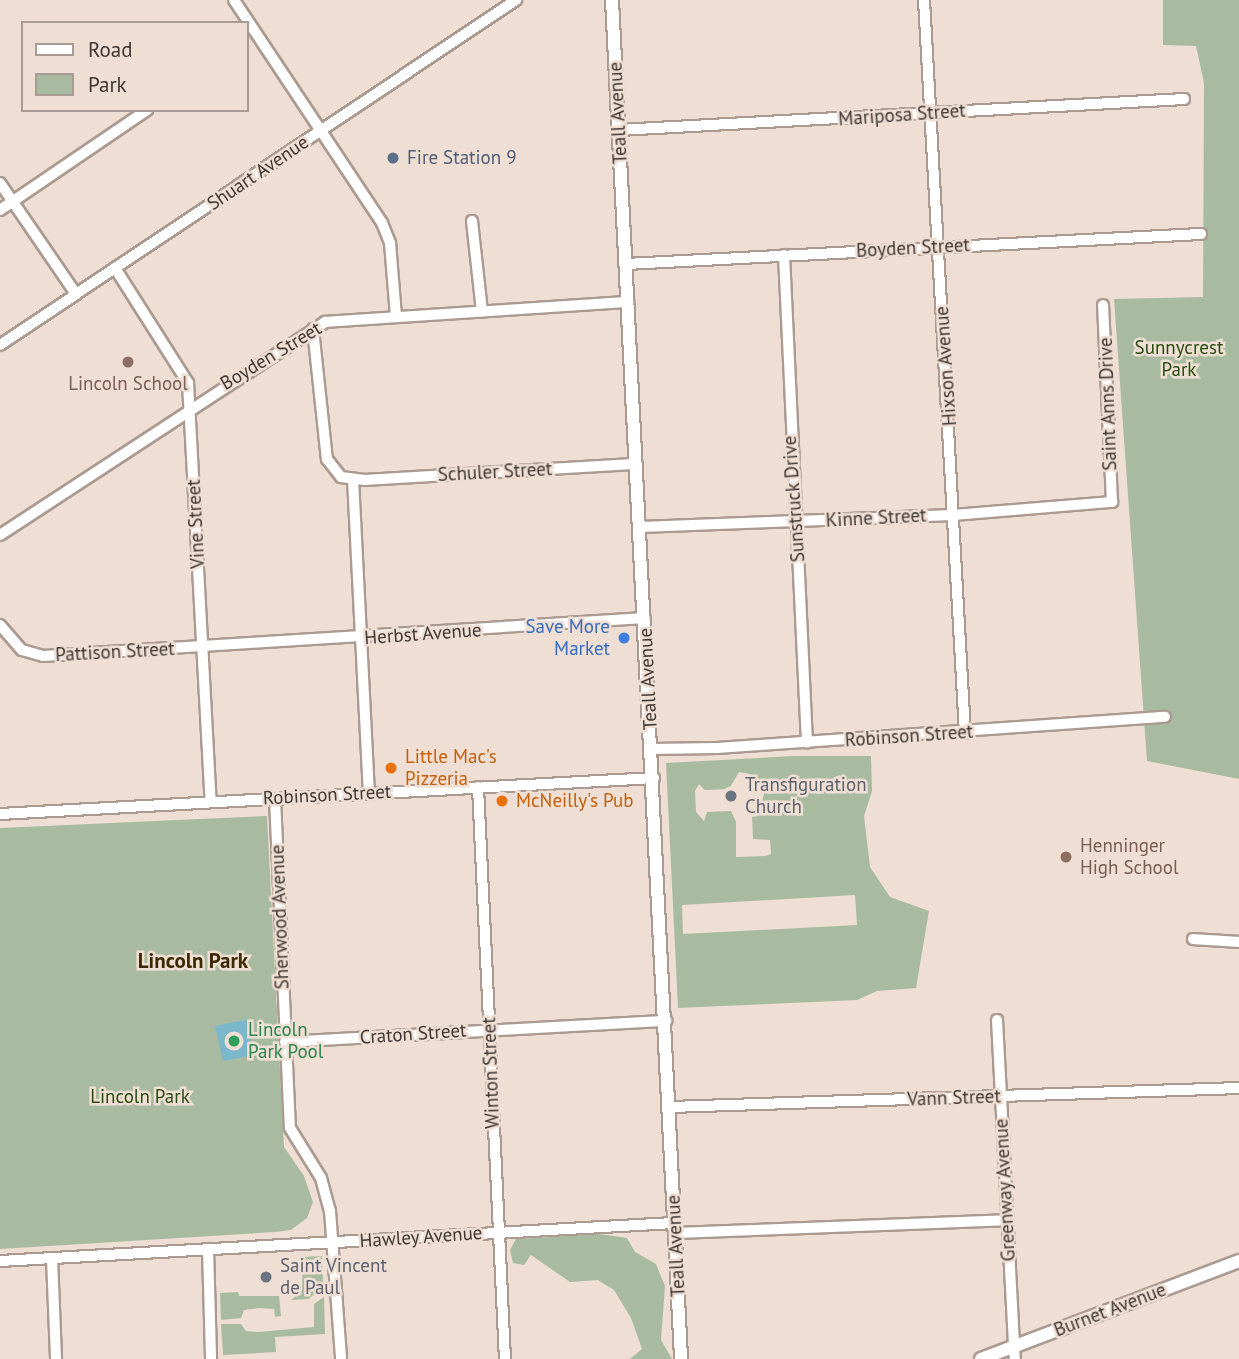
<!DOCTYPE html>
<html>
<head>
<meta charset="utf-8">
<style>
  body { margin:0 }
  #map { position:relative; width:1239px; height:1359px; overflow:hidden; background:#efded3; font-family:"PT Sans",sans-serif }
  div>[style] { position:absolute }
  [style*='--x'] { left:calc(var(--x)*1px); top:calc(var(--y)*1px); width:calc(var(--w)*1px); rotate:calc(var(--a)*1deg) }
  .green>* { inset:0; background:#a8bba0 }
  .water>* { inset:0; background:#7bb7ca }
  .roads { filter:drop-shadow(2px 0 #aa9a90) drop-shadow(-2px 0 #aa9a90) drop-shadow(0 2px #aa9a90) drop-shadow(0 -2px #aa9a90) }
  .minor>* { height:10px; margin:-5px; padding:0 5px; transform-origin:5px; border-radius:5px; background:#fff }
  .tertiary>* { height:12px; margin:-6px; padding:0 6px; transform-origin:6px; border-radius:6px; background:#fff }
  .dots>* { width:19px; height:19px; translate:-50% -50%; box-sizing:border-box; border:4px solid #efded3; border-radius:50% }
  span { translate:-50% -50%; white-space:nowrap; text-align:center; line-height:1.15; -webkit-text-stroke:5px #efded3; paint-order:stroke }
  .street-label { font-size:19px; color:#3e3733 }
  .service-label { font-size:19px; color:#4e5e75 }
  .left { translate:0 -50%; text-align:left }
  .park-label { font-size:19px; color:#264c0f }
  .education-label { font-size:19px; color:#785e54 }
  .shop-label { font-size:19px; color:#366cbe }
  .right { translate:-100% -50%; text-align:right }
  .food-label { font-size:19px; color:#c56008 }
  .worship-label { font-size:19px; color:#5b616d }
  .leisure-label { font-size:19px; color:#27864d }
  .neighbourhood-label { font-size:21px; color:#3b2a01; font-weight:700 }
  .legend { position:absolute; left:21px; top:21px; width:228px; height:91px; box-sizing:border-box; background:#efded3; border:2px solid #a89b93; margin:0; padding:9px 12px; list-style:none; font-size:21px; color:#3e3733 }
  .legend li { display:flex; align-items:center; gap:14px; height:35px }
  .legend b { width:35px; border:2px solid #a89b93 }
</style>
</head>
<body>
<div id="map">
  <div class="green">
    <i style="clip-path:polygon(1163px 0,1239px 0,1239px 779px,1147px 761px,1114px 299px,1203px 297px,1204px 83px,1196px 46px,1163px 45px)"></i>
    <i style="clip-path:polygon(evenodd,794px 756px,871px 756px,872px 791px,864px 816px,870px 867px,890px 897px,929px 911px,916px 988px,877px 991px,857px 1000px,678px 1008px,666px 763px,794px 756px,739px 772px,750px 774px,750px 781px,756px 781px,764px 794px,758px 816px,752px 817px,753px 839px,770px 840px,771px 854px,765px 856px,736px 857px,736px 822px,731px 811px,707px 812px,704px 821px,696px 812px,695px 791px,699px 784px,705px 790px,729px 789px,739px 772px,794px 756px,855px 895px,857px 925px,683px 934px,682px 905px,855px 895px)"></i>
    <i style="clip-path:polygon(267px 816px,284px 1147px,304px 1176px,313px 1202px,307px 1218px,291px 1230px,275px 1232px,0 1249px,0 828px)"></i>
    <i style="clip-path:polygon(599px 1234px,627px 1238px,635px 1252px,656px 1264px,665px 1286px,661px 1340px,672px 1359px,630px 1359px,642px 1349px,631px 1318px,614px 1290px,598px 1280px,570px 1282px,531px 1255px,524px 1265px,513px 1263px,510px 1250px,516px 1239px)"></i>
    <i style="clip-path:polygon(322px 1256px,323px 1285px,309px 1299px,291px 1300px,302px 1291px,303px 1257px)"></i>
    <i style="clip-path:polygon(238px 1292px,239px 1296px,279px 1296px,281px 1316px,275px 1317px,274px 1309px,259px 1308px,244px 1310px,241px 1318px,221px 1320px,220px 1293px)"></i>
    <i style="clip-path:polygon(324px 1297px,325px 1334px,275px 1337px,276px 1352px,223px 1355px,221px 1324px,241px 1324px,246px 1331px,258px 1332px,314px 1327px,314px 1304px)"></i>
  </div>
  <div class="water">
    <i style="clip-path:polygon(249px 1019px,251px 1056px,223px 1061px,215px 1026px)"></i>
  </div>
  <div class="roads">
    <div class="minor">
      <i style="--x:234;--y:0;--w:268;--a:56.4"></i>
      <i style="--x:382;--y:223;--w:22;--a:68"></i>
      <i style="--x:390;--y:243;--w:73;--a:85.3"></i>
      <i style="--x:924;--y:0;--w:734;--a:86.8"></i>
      <i style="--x:619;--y:130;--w:566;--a:-3.14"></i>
      <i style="--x:0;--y:183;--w:135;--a:55.6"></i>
      <i style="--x:0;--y:210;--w:178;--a:-34.2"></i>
      <i style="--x:472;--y:221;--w:91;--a:83.7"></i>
      <i style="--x:784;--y:255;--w:488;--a:87.3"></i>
      <i style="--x:626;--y:264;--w:576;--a:-2.99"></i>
      <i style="--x:115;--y:268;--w:136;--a:57.6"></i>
      <i style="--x:188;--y:383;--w:419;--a:86.9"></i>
      <i style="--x:313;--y:329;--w:131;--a:83.9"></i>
      <i style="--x:327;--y:459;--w:23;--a:52"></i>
      <i style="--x:341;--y:477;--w:24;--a:7"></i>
      <i style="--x:365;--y:480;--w:272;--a:-3.4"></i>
      <i style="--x:0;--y:345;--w:621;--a:-33.77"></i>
      <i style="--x:353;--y:479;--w:314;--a:87.1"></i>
      <i style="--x:640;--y:527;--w:313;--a:-2.2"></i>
      <i style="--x:953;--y:515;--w:160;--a:-4.7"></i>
      <i style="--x:1112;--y:502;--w:197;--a:-92.6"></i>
      <i style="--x:0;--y:535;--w:389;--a:-33.2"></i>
      <i style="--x:325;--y:322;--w:304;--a:-3.8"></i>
      <i style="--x:0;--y:625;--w:33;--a:49"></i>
      <i style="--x:22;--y:650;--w:22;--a:16"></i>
      <i style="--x:43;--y:656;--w:603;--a:-3.61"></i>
      <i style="--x:652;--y:749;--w:65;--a:-0.9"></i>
      <i style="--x:717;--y:748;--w:449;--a:-4"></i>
      <i style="--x:478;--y:787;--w:573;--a:87.3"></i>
      <i style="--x:275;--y:799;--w:329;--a:87.4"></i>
      <i style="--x:290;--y:1128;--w:59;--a:58.2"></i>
      <i style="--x:321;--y:1178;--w:34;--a:75"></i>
      <i style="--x:330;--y:1211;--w:148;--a:85.7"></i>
      <i style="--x:0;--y:814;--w:655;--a:-3.15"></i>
      <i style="--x:1193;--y:939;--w:46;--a:3.7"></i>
      <i style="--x:997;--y:1020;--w:339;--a:87"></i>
      <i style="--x:285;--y:1042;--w:382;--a:-3.2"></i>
      <i style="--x:670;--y:1107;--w:569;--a:-1.91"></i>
      <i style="--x:675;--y:1233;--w:332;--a:-2.2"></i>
      <i style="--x:208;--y:1249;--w:110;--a:88.4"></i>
      <i style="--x:52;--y:1258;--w:101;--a:87.7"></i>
      <i style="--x:0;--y:1261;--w:675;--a:-3.23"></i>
    </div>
    <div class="tertiary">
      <i style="--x:612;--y:0;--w:1361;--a:87.09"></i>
      <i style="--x:981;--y:1359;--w:276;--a:-20.8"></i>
    </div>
  </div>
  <div class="dots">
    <i style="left:393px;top:158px;background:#5c6f8a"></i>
    <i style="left:128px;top:362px;background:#8d6e63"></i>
    <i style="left:624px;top:638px;background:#3f7fe0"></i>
    <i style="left:391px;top:768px;background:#e8710a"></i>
    <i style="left:731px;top:796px;background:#6b7280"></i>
    <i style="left:502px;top:801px;background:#e8710a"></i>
    <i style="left:1066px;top:857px;background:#8d6e63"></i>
    <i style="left:234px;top:1041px;background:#2e9e5b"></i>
    <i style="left:266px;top:1277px;background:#6b7280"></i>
  </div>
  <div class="street-label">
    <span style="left:618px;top:113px;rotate:-93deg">Teall Avenue</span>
    <span style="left:902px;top:115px;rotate:-4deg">Mariposa Street</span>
    <span style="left:258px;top:173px;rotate:-34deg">Shuart Avenue</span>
    <span style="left:913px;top:248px;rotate:-3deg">Boyden Street</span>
    <span style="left:271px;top:356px;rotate:-31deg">Boyden Street</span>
    <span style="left:946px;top:366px;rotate:-94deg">Hixson Avenue</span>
    <span style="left:1108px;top:404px;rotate:-92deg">Saint Anns Drive</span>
    <span style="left:495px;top:472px;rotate:-3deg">Schuler Street</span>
    <span style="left:794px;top:499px;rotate:-94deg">Sunstruck Drive</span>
    <span style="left:876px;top:518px;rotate:-3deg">Kinne Street</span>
    <span style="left:196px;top:524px;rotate:-93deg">Vine Street</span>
    <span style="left:423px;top:634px;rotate:-4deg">Herbst Avenue</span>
    <span style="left:115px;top:652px;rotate:-3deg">Pattison Street</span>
    <span style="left:648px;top:679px;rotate:-93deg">Teall Avenue</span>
    <span style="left:909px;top:736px;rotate:-4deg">Robinson Street</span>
    <span style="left:327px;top:795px;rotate:-3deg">Robinson Street</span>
    <span style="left:280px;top:917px;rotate:-92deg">Sherwood Avenue</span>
    <span style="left:413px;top:1034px;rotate:-4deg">Craton Street</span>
    <span style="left:491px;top:1073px;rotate:-92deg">Winton Street</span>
    <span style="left:954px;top:1098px;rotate:-2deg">Vann Street</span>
    <span style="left:1005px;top:1190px;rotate:-93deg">Greenway Avenue</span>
    <span style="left:421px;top:1237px;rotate:-4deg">Hawley Avenue</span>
    <span style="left:676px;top:1246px;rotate:-93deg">Teall Avenue</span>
    <span style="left:1110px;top:1310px;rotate:-21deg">Burnet Avenue</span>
  </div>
  <div class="service-label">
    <span class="left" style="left:407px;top:158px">Fire Station 9</span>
  </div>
  <div class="park-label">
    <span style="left:1179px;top:359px">Sunnycrest<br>Park</span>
    <span style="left:140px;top:1097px">Lincoln Park</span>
  </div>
  <div class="education-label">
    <span style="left:128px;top:384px">Lincoln School</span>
    <span class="left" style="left:1080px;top:857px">Henninger<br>High School</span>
  </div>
  <div class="shop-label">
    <span class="right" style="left:610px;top:638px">Save More<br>Market</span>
  </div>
  <div class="food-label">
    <span class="left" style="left:405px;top:768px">Little Mac's<br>Pizzeria</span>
    <span class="left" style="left:516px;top:801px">McNeilly's Pub</span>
  </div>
  <div class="worship-label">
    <span class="left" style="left:745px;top:796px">Transfiguration<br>Church</span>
    <span class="left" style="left:280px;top:1277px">Saint Vincent<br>de Paul</span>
  </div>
  <div class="leisure-label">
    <span class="left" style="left:248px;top:1041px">Lincoln<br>Park Pool</span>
  </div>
  <div class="neighbourhood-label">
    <span style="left:193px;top:961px">Lincoln Park</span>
  </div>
  <ul class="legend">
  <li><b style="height:9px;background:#fff"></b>Road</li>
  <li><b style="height:19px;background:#a8bba0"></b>Park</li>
  </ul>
</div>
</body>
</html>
